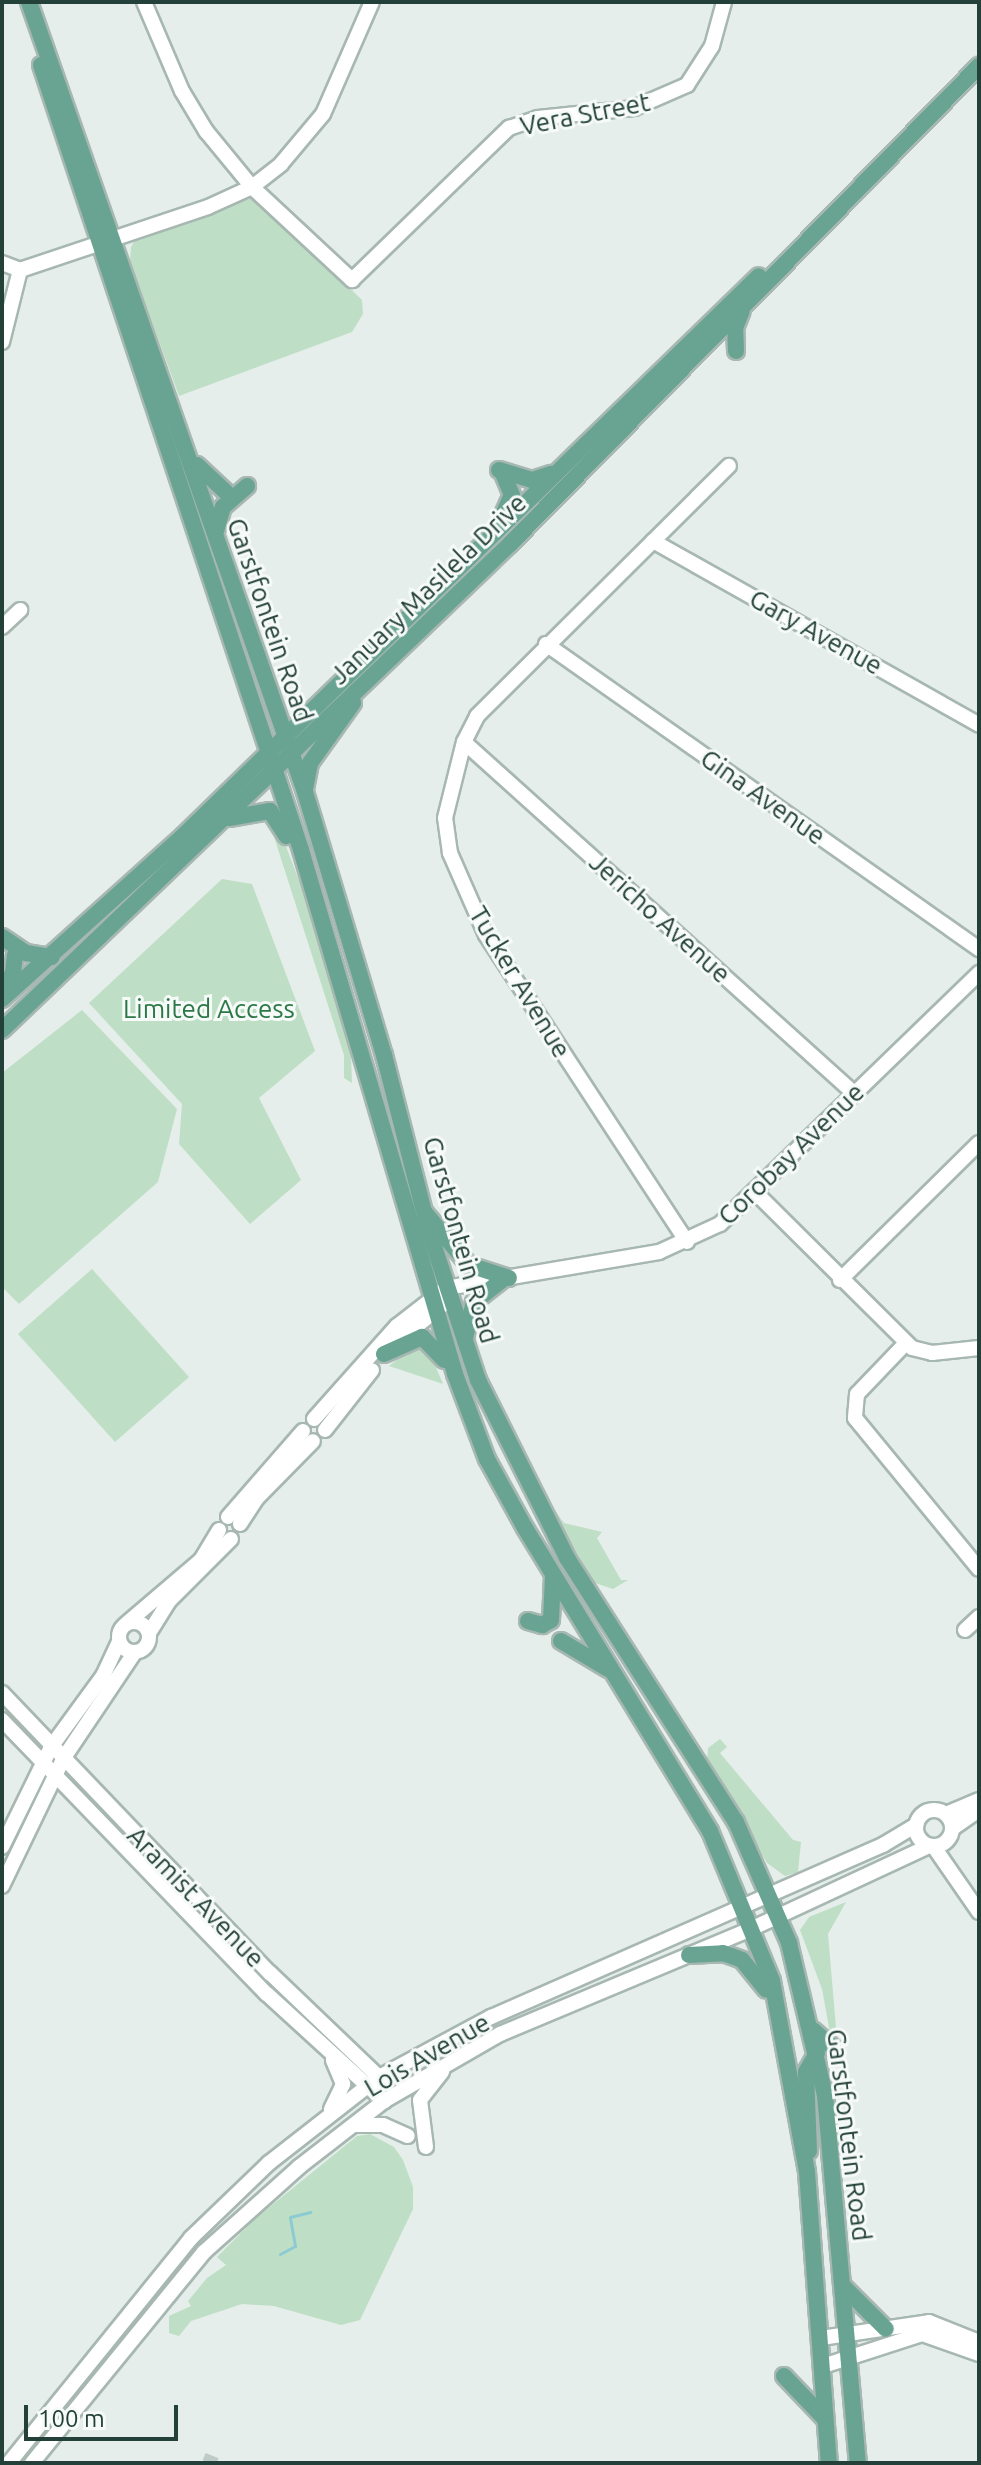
<!DOCTYPE html>
<html>
<head>
<meta charset="utf-8">
<style>
  body { margin:0 }
  #map { position:relative; width:981px; height:2465px; overflow:hidden; background:#e5eeea; font-family:Ubuntu,sans-serif }
  div>[style] { position:absolute }
  [style*='--x'] { left:calc(var(--x)*1px); top:calc(var(--y)*1px); width:calc(var(--w)*1px); rotate:calc(var(--a)*1deg) }
  .green>* { inset:0; background:#bedfc5 }
  .stream>* { height:3px; margin:-1.5px; padding:0 1.5px; transform-origin:1.5px; border-radius:1.5px; background:#8ccbd3 }
  .minor-tunnel>* { height:14px; margin-top:-7px; transform-origin:0; background:repeating-linear-gradient(90deg,#becbc6 0 14px,transparent 0 21px) }
  .roads { filter:drop-shadow(2px 0 #a7b7b1) drop-shadow(-2px 0 #a7b7b1) drop-shadow(0 2px #a7b7b1) drop-shadow(0 -2px #a7b7b1) }
  .minor>* { height:14px; margin:-7px; padding:0 7px; transform-origin:7px; border-radius:7px; background:#fff }
  .minor>.ring { margin:-7px; padding:0; box-sizing:content-box; background:none; border:14px solid #fff; border-radius:50% }
  .major>* { height:16px; margin:-8px; padding:0 8px; transform-origin:8px; border-radius:8px; background:#69a493 }
  span { translate:-50% -50%; white-space:nowrap; text-align:center; line-height:1.15; -webkit-text-stroke:6px #f6faf8; paint-order:stroke }
  .street-label { font-size:26px; color:#234138 }
  .park-label { font-size:26px; color:#2c7847 }
  .frame { position:absolute; inset:0; border:4px solid #234138; pointer-events:none }
  .scale { position:absolute; left:24px; top:2405px; width:154px; height:36px; box-sizing:border-box; border:4px solid #234138; border-top:0; padding-left:10px; font-size:24px; line-height:28px; white-space:nowrap; color:#234138; -webkit-text-stroke:6px #f6faf8; paint-order:stroke }
</style>
</head>
<body>
<div id="map">
  <div class="green">
    <i style="clip-path:polygon(243px 196px,259px 200px,362px 300px,363px 314px,352px 332px,179px 396px,130px 262px,131px 247px,136px 238px)"></i>
    <i style="clip-path:polygon(267px 815px,276px 820px,324px 946px,350px 1032px,352px 1083px,344px 1078px,344px 1055px)"></i>
    <i style="clip-path:polygon(222px 879px,252px 884px,315px 1051px,259px 1098px,301px 1180px,250px 1224px,179px 1144px,182px 1104px,89px 1003px)"></i>
    <i style="clip-path:polygon(82px 1010px,177px 1109px,158px 1182px,19px 1304px,2px 1287px,2px 1073px)"></i>
    <i style="clip-path:polygon(92px 1269px,189px 1377px,115px 1442px,18px 1334px)"></i>
    <i style="clip-path:polygon(416px 1345px,429px 1351px,443px 1384px,389px 1366px)"></i>
    <i style="clip-path:polygon(533px 1480px,564px 1523px,602px 1532px,597px 1538px,621px 1580px,628px 1580px,613px 1589px,595px 1583px)"></i>
    <i style="clip-path:polygon(720px 1739px,727px 1747px,720px 1753px,793px 1840px,801px 1842px,798px 1872px,785px 1876px,767px 1863px,707px 1761px,708px 1748px)"></i>
    <i style="clip-path:polygon(846px 1902px,828px 1934px,837px 2039px,830px 2033px,822px 1989px,800px 1930px,809px 1917px)"></i>
    <i style="clip-path:polygon(370px 2134px,394px 2147px,403px 2160px,413px 2187px,413px 2209px,360px 2320px,341px 2325px,274px 2306px,242px 2304px,191px 2321px,179px 2336px,169px 2333px,169px 2316px,191px 2306px,188px 2301px,207px 2278px,226px 2265px,217px 2257px,256px 2218px,357px 2136px)"></i>
  </div>
  <div class="stream">
    <i style="--x:280;--y:2254;--w:17;--a:-28"></i>
    <i style="--x:295;--y:2246;--w:29;--a:-100"></i>
    <i style="--x:290;--y:2217;--w:21;--a:-14"></i>
  </div>
  <div class="minor-tunnel">
    <i style="--x:209;--y:2463;--w:8;--a:-67"></i>
  </div>
  <div class="roads">
    <div class="minor">
      <i style="--x:144;--y:2;--w:97;--a:66.9"></i>
      <i style="--x:182;--y:91;--w:47;--a:59"></i>
      <i style="--x:206;--y:131;--w:72;--a:50.6"></i>
      <i style="--x:252;--y:187;--w:137;--a:42.9"></i>
      <i style="--x:352;--y:280;--w:219;--a:-44.1"></i>
      <i style="--x:509;--y:128;--w:31;--a:-19"></i>
      <i style="--x:538;--y:118;--w:97;--a:-5.9"></i>
      <i style="--x:634;--y:108;--w:58;--a:-23.5"></i>
      <i style="--x:687;--y:85;--w:46;--a:-57.3"></i>
      <i style="--x:712;--y:46;--w:46;--a:-74.7"></i>
      <i style="--x:2;--y:263;--w:19;--a:21"></i>
      <i style="--x:20;--y:270;--w:198;--a:-18.5"></i>
      <i style="--x:208;--y:207;--w:48;--a:-24.4"></i>
      <i style="--x:252;--y:187;--w:37;--a:-38"></i>
      <i style="--x:281;--y:164;--w:65;--a:-50"></i>
      <i style="--x:323;--y:114;--w:122;--a:-66.4"></i>
      <i style="--x:2;--y:342;--w:74;--a:-76"></i>
      <i style="--x:653;--y:541;--w:374;--a:29.4"></i>
      <i style="--x:2;--y:627;--w:25;--a:-43"></i>
      <i style="--x:546;--y:644;--w:530;--a:35.16"></i>
      <i style="--x:464;--y:742;--w:526;--a:42"></i>
      <i style="--x:754;--y:1191;--w:223;--a:44.8"></i>
      <i style="--x:912;--y:1348;--w:21;--a:14"></i>
      <i style="--x:932;--y:1353;--w:47;--a:-6.1"></i>
      <i style="--x:687;--y:1242;--w:367;--a:-123.2"></i>
      <i style="--x:486;--y:935;--w:90;--a:-113.7"></i>
      <i style="--x:450;--y:853;--w:35;--a:-98"></i>
      <i style="--x:445;--y:818;--w:78;--a:-76"></i>
      <i style="--x:464;--y:742;--w:29;--a:-63"></i>
      <i style="--x:477;--y:716;--w:355;--a:-44.8"></i>
      <i style="--x:840;--y:1280;--w:195;--a:-44.6"></i>
      <i style="--x:905;--y:1344;--w:69;--a:133.8"></i>
      <i style="--x:857;--y:1394;--w:24;--a:95"></i>
      <i style="--x:855;--y:1418;--w:195;--a:50.6"></i>
      <i style="--x:387;--y:1350;--w:75;--a:-39"></i>
      <i style="--x:314;--y:1419;--w:125;--a:-48.3"></i>
      <i style="--x:397;--y:1326;--w:62;--a:-37.8"></i>
      <i style="--x:446;--y:1288;--w:216;--a:-9.6"></i>
      <i style="--x:659;--y:1252;--w:67;--a:-24.7"></i>
      <i style="--x:720;--y:1224;--w:361;--a:-44.1"></i>
      <i style="--x:325;--y:1430;--w:76;--a:-51.9"></i>
      <i style="--x:228;--y:1517;--w:114;--a:-48.9"></i>
      <i style="--x:240;--y:1524;--w:30;--a:-57"></i>
      <i style="--x:256;--y:1499;--w:81;--a:-45.5"></i>
      <i class="ring" style="left:119px;top:1622px;width:16px;height:16px"></i>
      <i style="--x:127;--y:1623;--w:97;--a:-40.4"></i>
      <i style="--x:201;--y:1560;--w:35;--a:-59"></i>
      <i style="--x:965;--y:1630;--w:19;--a:-43"></i>
      <i style="--x:149;--y:1633;--w:36;--a:-58"></i>
      <i style="--x:168;--y:1602;--w:89;--a:-45"></i>
      <i style="--x:2;--y:1693;--w:388;--a:46.3"></i>
      <i style="--x:270;--y:1973;--w:161;--a:43.7"></i>
      <i style="--x:2;--y:1720;--w:381;--a:46"></i>
      <i style="--x:267;--y:1994;--w:159;--a:42.4"></i>
      <i class="ring" style="left:916px;top:1810px;width:22px;height:22px"></i>
      <i style="--x:946;--y:1814;--w:36;--a:-23"></i>
      <i style="--x:953;--y:1828;--w:32;--a:-35"></i>
      <i style="--x:2;--y:1847;--w:111;--a:-63.9"></i>
      <i style="--x:51;--y:1747;--w:88;--a:-53.8"></i>
      <i style="--x:103;--y:1676;--w:38;--a:-65"></i>
      <i style="--x:934;--y:1847;--w:79;--a:55.3"></i>
      <i style="--x:2;--y:1886;--w:141;--a:-64.3"></i>
      <i style="--x:63;--y:1759;--w:129;--a:-56.1"></i>
      <i style="--x:331;--y:2109;--w:28;--a:-64"></i>
      <i style="--x:343;--y:2084;--w:26;--a:-113"></i>
      <i style="--x:355;--y:2125;--w:28;--a:0"></i>
      <i style="--x:383;--y:2125;--w:27;--a:24"></i>
      <i style="--x:426;--y:2147;--w:47;--a:-97.3"></i>
      <i style="--x:420;--y:2100;--w:36;--a:-52"></i>
      <i style="--x:821;--y:2338;--w:109;--a:-8.4"></i>
      <i style="--x:929;--y:2322;--w:54;--a:21.8"></i>
      <i style="--x:823;--y:2366;--w:104;--a:-17.9"></i>
      <i style="--x:922;--y:2334;--w:60;--a:19.3"></i>
      <i style="--x:9;--y:2463;--w:289;--a:-51"></i>
      <i style="--x:191;--y:2238;--w:108;--a:-43.9"></i>
      <i style="--x:269;--y:2163;--w:140;--a:-38"></i>
      <i style="--x:379;--y:2077;--w:127;--a:-28.2"></i>
      <i style="--x:491;--y:2017;--w:428;--a:-23.7"></i>
      <i style="--x:883;--y:1845;--w:39;--a:-31"></i>
      <i style="--x:32;--y:2463;--w:272;--a:-50.8"></i>
      <i style="--x:204;--y:2252;--w:127;--a:-41.8"></i>
      <i style="--x:299;--y:2167;--w:108;--a:-37.8"></i>
      <i style="--x:384;--y:2101;--w:134;--a:-30"></i>
      <i style="--x:500;--y:2034;--w:274;--a:-22.7"></i>
      <i style="--x:753;--y:1928;--w:194;--a:-25"></i>
    </div>
    <div class="major">
      <i style="--x:29;--y:2;--w:837;--a:70.74"></i>
      <i style="--x:305;--y:792;--w:275;--a:73.3"></i>
      <i style="--x:384;--y:1055;--w:179;--a:75.7"></i>
      <i style="--x:428;--y:1228;--w:160;--a:71.8"></i>
      <i style="--x:478;--y:1380;--w:199;--a:63.4"></i>
      <i style="--x:567;--y:1558;--w:313;--a:57.4"></i>
      <i style="--x:736;--y:1822;--w:132;--a:66.3"></i>
      <i style="--x:789;--y:1943;--w:156;--a:76.7"></i>
      <i style="--x:825;--y:2095;--w:369;--a:84.9"></i>
      <i style="--x:41;--y:65;--w:827;--a:71.67"></i>
      <i style="--x:301;--y:850;--w:546;--a:73.62"></i>
      <i style="--x:455;--y:1374;--w:91;--a:69.4"></i>
      <i style="--x:487;--y:1459;--w:79;--a:61.2"></i>
      <i style="--x:525;--y:1528;--w:355;--a:58.6"></i>
      <i style="--x:710;--y:1831;--w:162;--a:67.5"></i>
      <i style="--x:772;--y:1981;--w:194;--a:79.6"></i>
      <i style="--x:807;--y:2172;--w:292;--a:85.7"></i>
      <i style="--x:736;--y:351;--w:23;--a:-92"></i>
      <i style="--x:735;--y:328;--w:18;--a:-68"></i>
      <i style="--x:197;--y:465;--w:40;--a:43"></i>
      <i style="--x:499;--y:470;--w:34;--a:17"></i>
      <i style="--x:532;--y:480;--w:20;--a:-18"></i>
      <i style="--x:502;--y:517;--w:24;--a:-66"></i>
      <i style="--x:512;--y:495;--w:25;--a:-113"></i>
      <i style="--x:216;--y:531;--w:25;--a:-74"></i>
      <i style="--x:223;--y:507;--w:32;--a:-41"></i>
      <i style="--x:305;--y:789;--w:26;--a:-79"></i>
      <i style="--x:310;--y:763;--w:74;--a:-54.4"></i>
      <i style="--x:229;--y:818;--w:42;--a:-9.7"></i>
      <i style="--x:270;--y:811;--w:30;--a:57"></i>
      <i style="--x:2;--y:937;--w:29;--a:34"></i>
      <i style="--x:26;--y:953;--w:26;--a:9"></i>
      <i style="--x:2;--y:992;--w:22;--a:-60"></i>
      <i style="--x:13;--y:973;--w:18;--a:-84"></i>
      <i style="--x:2;--y:999;--w:244;--a:-42"></i>
      <i style="--x:183;--y:836;--w:803;--a:-44.19"></i>
      <i style="--x:2;--y:1030;--w:703;--a:-43.73"></i>
      <i style="--x:510;--y:544;--w:670;--a:-45.54"></i>
      <i style="--x:425;--y:1213;--w:68;--a:49.8"></i>
      <i style="--x:469;--y:1265;--w:42;--a:18"></i>
      <i style="--x:465;--y:1338;--w:37;--a:-76"></i>
      <i style="--x:474;--y:1302;--w:37;--a:-38"></i>
      <i style="--x:384;--y:1354;--w:42;--a:-24.1"></i>
      <i style="--x:422;--y:1337;--w:32;--a:46"></i>
      <i style="--x:528;--y:1621;--w:15;--a:16"></i>
      <i style="--x:542;--y:1625;--w:10;--a:-29"></i>
      <i style="--x:551;--y:1620;--w:44;--a:-87.4"></i>
      <i style="--x:561;--y:1641;--w:55;--a:30.8"></i>
      <i style="--x:689;--y:1955;--w:34;--a:-3"></i>
      <i style="--x:723;--y:1953;--w:20;--a:20"></i>
      <i style="--x:742;--y:1960;--w:38;--a:51"></i>
      <i style="--x:813;--y:2030;--w:30;--a:41"></i>
      <i style="--x:809;--y:2151;--w:79;--a:-92.2"></i>
      <i style="--x:806;--y:2072;--w:22;--a:-60"></i>
      <i style="--x:844;--y:2287;--w:59;--a:45"></i>
      <i style="--x:784;--y:2376;--w:59;--a:46.4"></i>
    </div>
  </div>
  <div class="street-label">
    <span style="left:585px;top:114px;rotate:-11deg">Vera Street</span>
    <span style="left:428px;top:589px;rotate:-44deg">January Masilela Drive</span>
    <span style="left:270px;top:620px;rotate:71deg">Garstfontein Road</span>
    <span style="left:816px;top:632px;rotate:29deg">Gary Avenue</span>
    <span style="left:763px;top:797px;rotate:35deg">Gina Avenue</span>
    <span style="left:660px;top:918px;rotate:42deg">Jericho Avenue</span>
    <span style="left:520px;top:982px;rotate:59deg">Tucker Avenue</span>
    <span style="left:791px;top:1154px;rotate:-44deg">Corobay Avenue</span>
    <span style="left:461px;top:1240px;rotate:74deg">Garstfontein Road</span>
    <span style="left:196px;top:1897px;rotate:46deg">Aramist Avenue</span>
    <span style="left:427px;top:2055px;rotate:-30deg">Lois Avenue</span>
    <span style="left:849px;top:2135px;rotate:83deg">Garstfontein Road</span>
  </div>
  <div class="park-label">
    <span style="left:209px;top:1009px">Limited Access</span>
  </div>
  <div class="frame"></div>
  <div class="scale">100 m</div>
</div>
</body>
</html>
